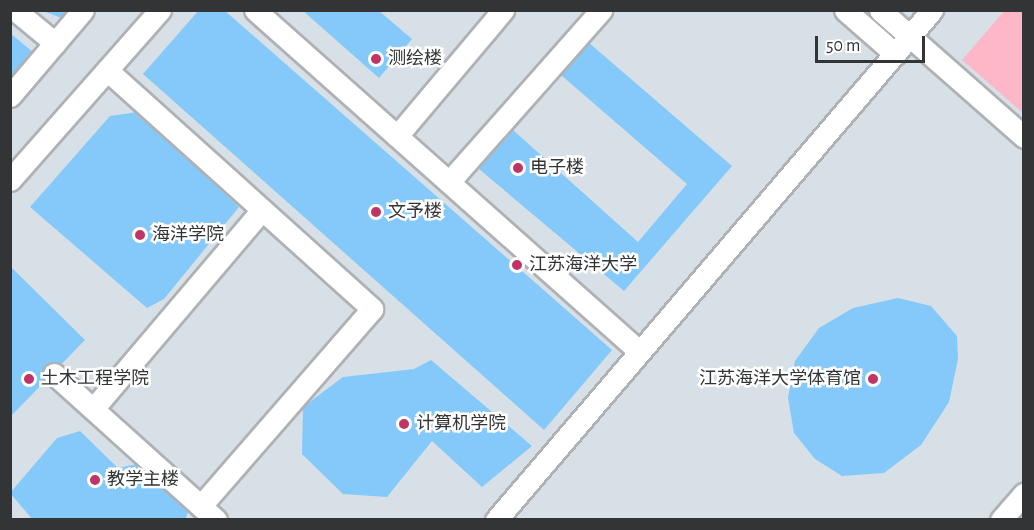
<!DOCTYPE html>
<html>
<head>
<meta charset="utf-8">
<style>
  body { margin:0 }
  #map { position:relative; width:1034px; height:530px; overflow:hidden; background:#e7ebed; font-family:"Alegreya Sans","Noto Sans SC",sans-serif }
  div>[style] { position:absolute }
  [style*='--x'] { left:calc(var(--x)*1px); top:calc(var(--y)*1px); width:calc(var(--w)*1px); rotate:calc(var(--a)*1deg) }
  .built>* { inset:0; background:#d7e0e7 }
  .green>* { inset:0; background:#fdb7c7 }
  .building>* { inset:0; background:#84c9f9 }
  .roads { filter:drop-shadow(2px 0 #afb1b4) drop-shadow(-2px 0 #afb1b4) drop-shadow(0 2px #afb1b4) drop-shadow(0 -2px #afb1b4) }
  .minor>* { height:21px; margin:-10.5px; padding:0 10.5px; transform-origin:10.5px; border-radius:10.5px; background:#fff }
  .dots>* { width:16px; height:16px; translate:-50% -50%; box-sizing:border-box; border:3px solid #fff; border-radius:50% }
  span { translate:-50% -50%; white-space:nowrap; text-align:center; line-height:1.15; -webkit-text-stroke:5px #fff; paint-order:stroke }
  .poi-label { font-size:18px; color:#323435 }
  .left { translate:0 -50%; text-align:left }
  .right { translate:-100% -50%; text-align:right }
  .frame { position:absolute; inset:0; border:12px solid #323435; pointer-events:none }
  .scale { position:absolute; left:815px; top:36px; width:110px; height:27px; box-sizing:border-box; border:3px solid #323435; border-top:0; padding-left:8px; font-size:18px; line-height:21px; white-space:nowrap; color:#323435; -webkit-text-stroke:4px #fff; paint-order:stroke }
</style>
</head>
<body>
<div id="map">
  <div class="built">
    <i style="clip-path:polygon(11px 11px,1023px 11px,1023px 519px,11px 519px)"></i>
  </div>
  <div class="green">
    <i style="clip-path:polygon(1005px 10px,1023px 11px,1023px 113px,962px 60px)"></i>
  </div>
  <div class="building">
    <i style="clip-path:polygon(41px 10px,67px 10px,61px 18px)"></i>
    <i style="clip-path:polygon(199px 10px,224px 10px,612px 350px,544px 430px,143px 74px)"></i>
    <i style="clip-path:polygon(302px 10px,378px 10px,412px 39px,379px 78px)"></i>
    <i style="clip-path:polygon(10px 33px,34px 53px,10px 79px)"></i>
    <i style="clip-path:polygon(588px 42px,732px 166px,624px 291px,479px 169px,513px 130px,638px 242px,687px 184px,561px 75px)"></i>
    <i style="clip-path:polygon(137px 112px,239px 207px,164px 299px,147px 308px,30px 207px,110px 116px)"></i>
    <i style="clip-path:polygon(10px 266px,85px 340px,10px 417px)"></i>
    <i style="clip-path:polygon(898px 298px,931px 306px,957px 336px,958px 359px,949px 402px,921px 445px,884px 473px,842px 476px,815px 459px,794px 433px,788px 398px,795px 361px,819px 328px,853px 308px)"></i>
    <i style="clip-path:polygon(431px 360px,532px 446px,482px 487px,432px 441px,387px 497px,343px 494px,302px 454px,303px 407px,343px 377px,414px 369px)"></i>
    <i style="clip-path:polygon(80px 431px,118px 468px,151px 461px,191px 504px,185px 520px,33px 520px,10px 493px,57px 438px)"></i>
  </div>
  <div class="roads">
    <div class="minor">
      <i style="--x:15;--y:10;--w:52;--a:39.5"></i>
      <i style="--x:55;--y:43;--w:43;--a:-49.7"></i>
      <i style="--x:255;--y:10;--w:514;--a:41.61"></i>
      <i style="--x:845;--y:10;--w:67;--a:41.3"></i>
      <i style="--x:880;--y:10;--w:192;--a:41.4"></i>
      <i style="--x:107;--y:70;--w:357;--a:42"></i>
      <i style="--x:372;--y:309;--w:261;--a:131"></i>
      <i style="--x:10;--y:96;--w:70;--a:-49.7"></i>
      <i style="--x:397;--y:136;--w:165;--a:-49.9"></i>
      <i style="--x:10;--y:180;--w:227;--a:-48.6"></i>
      <i style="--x:449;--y:182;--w:230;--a:-48.5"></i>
      <i style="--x:54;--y:374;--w:218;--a:42"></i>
      <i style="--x:93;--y:409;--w:261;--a:-49.7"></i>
      <i style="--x:496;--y:520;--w:671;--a:-49.47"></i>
      <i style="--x:1001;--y:520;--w:35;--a:-49"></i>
    </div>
  </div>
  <div class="dots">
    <i style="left:376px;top:59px;background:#c13466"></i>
    <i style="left:518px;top:168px;background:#c13466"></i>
    <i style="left:376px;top:212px;background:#c13466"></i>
    <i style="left:140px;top:235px;background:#c13466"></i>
    <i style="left:517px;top:265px;background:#c13466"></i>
    <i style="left:29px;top:379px;background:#c13466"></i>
    <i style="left:873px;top:379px;background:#c13466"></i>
    <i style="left:404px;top:424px;background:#c13466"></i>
    <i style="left:95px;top:480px;background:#c13466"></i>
  </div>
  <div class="poi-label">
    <span class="left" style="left:388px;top:59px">测绘楼</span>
    <span class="left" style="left:530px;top:168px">电子楼</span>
    <span class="left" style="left:388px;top:212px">文予楼</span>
    <span class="left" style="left:152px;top:235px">海洋学院</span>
    <span class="left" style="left:529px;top:265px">江苏海洋大学</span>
    <span class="left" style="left:41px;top:379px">土木工程学院</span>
    <span class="right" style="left:861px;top:379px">江苏海洋大学体育馆</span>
    <span class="left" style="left:416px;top:424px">计算机学院</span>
    <span class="left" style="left:107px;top:480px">教学主楼</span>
  </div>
  <div class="frame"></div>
  <div class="scale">50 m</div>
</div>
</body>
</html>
